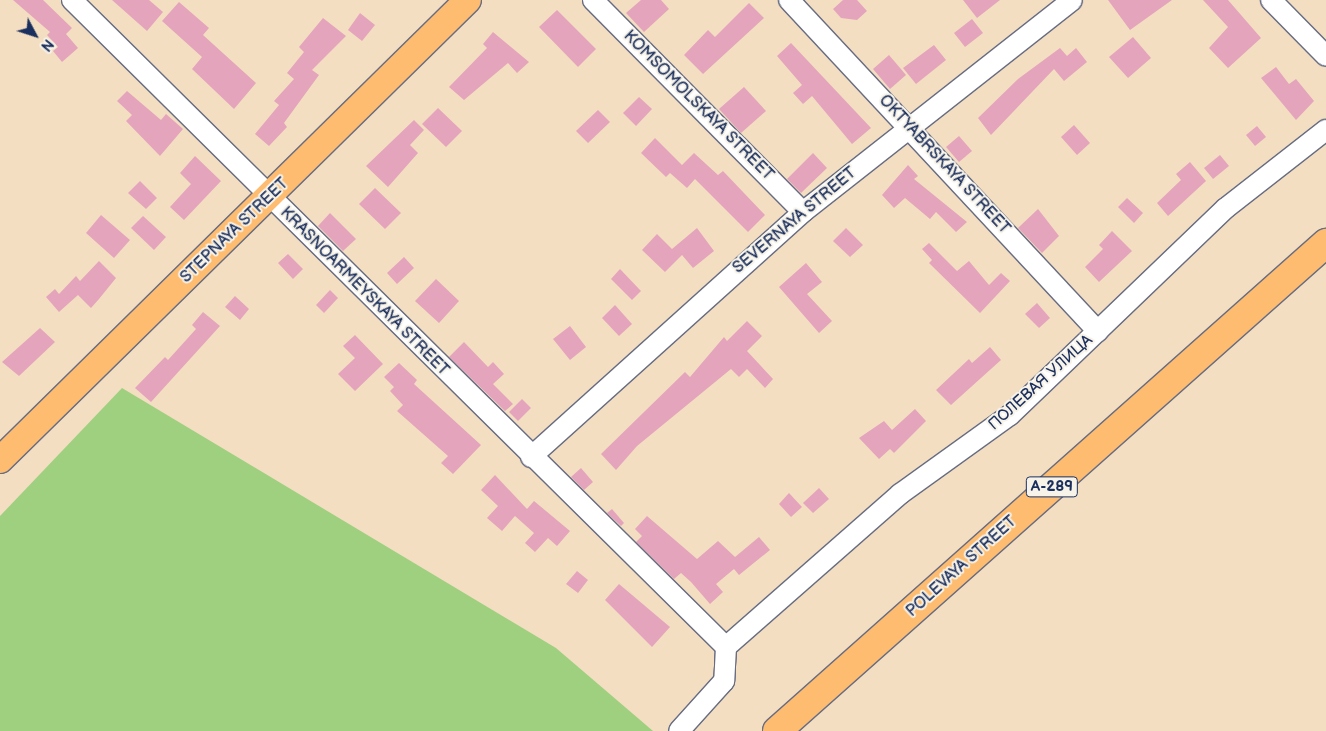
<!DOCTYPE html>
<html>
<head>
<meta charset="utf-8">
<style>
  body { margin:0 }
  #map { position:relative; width:1326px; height:731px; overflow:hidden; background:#f4dec2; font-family:"Balsamiq Sans",sans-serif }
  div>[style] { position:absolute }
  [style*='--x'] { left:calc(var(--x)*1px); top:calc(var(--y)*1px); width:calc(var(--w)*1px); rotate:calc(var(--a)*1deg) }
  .green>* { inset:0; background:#9ed080 }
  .building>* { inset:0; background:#e4a4bc }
  .roads { filter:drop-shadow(1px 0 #676c81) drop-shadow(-1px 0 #676c81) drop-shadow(0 1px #676c81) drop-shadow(0 -1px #676c81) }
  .minor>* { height:20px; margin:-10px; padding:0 10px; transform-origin:10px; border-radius:10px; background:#fff }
  .major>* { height:26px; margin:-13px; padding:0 13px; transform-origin:13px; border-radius:13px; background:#fdbc70 }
  .highway>* { height:28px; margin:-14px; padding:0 14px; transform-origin:14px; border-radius:14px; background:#fdbc70 }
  span { translate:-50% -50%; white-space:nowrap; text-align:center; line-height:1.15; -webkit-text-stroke:4px #f7f3e8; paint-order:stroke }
  .shield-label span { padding:1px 4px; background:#f7f3e8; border:1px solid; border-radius:4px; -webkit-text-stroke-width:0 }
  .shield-label { font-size:15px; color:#1b2f5e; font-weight:700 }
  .street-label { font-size:16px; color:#1b2f5e }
  .north { position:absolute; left:10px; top:10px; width:50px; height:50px; -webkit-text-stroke:4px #f7f3e8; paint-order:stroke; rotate:130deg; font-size:14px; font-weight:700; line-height:20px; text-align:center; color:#1b2f5e }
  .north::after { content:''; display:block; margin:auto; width:18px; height:22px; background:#1b2f5e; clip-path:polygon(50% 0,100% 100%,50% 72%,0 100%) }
</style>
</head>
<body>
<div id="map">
  <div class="green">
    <i style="clip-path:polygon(122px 388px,556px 648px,653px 731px,0 731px,0 516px)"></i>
  </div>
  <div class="building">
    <i style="clip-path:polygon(13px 0,43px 0,72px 28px,66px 34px,78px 48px,62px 62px,53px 51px,58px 47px,47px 35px,50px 32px)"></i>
    <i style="clip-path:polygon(112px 0,149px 0,163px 12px,147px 31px)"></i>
    <i style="clip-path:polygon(641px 0,661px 0,669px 9px,644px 32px,626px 13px)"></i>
    <i style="clip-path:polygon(843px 0,857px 0,867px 11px,857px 20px,841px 18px,833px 9px)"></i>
    <i style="clip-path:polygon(963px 0,1000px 0,977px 18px)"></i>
    <i style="clip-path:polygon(1108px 0,1172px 0,1130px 30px)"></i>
    <i style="clip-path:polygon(1203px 0,1228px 0,1261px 38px,1228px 68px,1209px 48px,1228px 27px)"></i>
    <i style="clip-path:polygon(179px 2px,209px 28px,203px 35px,256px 83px,234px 109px,192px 69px,202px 57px,162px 21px)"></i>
    <i style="clip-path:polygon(749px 3px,764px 18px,703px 74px,684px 55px,708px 30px,715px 37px)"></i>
    <i style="clip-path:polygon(557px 10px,596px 49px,578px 67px,539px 27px)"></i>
    <i style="clip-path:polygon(360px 13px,375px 25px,362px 41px,348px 30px)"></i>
    <i style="clip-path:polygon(323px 18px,346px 36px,312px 70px,319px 75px,284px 123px,287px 127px,269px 146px,255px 134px,279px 105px,274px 101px,294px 79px,287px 73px,304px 52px,299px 47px)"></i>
    <i style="clip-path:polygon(972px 19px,983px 33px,965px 47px,954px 33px)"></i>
    <i style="clip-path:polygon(493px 32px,529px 62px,517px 73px,508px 63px,464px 100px,449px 87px,487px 48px,483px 44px)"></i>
    <i style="clip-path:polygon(1133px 37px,1151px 58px,1128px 78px,1109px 57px)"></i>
    <i style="clip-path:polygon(791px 43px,871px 128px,852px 144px,812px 96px,803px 104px,793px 93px,802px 85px,777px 56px)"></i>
    <i style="clip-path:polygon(934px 45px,946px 60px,916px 84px,903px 68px)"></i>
    <i style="clip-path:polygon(1060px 48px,1067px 56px,1076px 48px,1087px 62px,1064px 81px,1054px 69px,991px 135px,978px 118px,1018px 79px)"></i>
    <i style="clip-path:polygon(889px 55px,906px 75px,890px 89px,873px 69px)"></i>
    <i style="clip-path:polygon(1276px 67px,1289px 84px,1296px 79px,1314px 101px,1296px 120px,1261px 78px)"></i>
    <i style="clip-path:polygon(744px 87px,766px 111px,741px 133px,719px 109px)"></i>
    <i style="clip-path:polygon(127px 91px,161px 120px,166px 114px,183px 129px,160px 156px,126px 121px,132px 115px,117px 101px)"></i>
    <i style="clip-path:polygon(639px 97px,652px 109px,636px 126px,623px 113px)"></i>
    <i style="clip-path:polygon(438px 108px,462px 131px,446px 147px,422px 124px)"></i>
    <i style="clip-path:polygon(598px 110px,610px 122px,588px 143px,576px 131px)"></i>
    <i style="clip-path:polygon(414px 120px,424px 130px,410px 145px,418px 153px,388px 187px,366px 166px)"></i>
    <i style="clip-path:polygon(1074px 125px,1090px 143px,1077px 155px,1061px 137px)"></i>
    <i style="clip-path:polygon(1257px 126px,1266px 137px,1255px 146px,1246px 135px)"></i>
    <i style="clip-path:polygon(959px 136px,972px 151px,959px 162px,946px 147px)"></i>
    <i style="clip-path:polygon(655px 138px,682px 165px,694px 153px,718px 175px,723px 171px,765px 215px,748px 232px,695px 179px,687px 188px,670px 173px,666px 177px,641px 153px)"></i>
    <i style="clip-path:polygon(813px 153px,827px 168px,801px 193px,787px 179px)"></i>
    <i style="clip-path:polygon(1220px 155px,1229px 166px,1213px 179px,1204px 168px)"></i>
    <i style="clip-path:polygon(195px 156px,221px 181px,184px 220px,170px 207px,191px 184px,180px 173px)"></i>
    <i style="clip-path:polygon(1190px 162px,1206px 181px,1168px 216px,1157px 203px,1181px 180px,1176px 174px)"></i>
    <i style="clip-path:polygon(908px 165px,918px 176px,914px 179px,967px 222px,956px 232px,936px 212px,930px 219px,905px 198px,894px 208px,882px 195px)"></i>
    <i style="clip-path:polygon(140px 181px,157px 198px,146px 209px,128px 193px)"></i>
    <i style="clip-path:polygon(375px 188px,401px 213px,385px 229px,359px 204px)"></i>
    <i style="clip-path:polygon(1127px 198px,1143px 213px,1134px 223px,1118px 207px)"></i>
    <i style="clip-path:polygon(1038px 209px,1059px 236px,1042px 253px,1018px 228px)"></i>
    <i style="clip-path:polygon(330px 213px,356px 239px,343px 251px,318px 226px)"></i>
    <i style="clip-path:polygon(101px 215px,130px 240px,114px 258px,86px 233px)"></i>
    <i style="clip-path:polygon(143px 216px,166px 237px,154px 250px,131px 228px)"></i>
    <i style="clip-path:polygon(697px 228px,714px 251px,693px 268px,682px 255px,665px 272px,642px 250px,657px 234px,672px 249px)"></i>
    <i style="clip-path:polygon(846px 228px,863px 245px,850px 257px,833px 241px)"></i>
    <i style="clip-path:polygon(1112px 231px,1132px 251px,1099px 282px,1085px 267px,1103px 249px,1099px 245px)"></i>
    <i style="clip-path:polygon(929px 243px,957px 271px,969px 261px,989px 285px,1001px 273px,1010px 281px,980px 313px,929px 263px,932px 260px,922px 249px)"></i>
    <i style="clip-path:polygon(288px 254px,303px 269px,293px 279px,278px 263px)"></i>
    <i style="clip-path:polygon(404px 257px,414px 268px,397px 284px,387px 273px)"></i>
    <i style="clip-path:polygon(99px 261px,116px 278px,99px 299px,91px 308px,78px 295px,59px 312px,46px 297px,55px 289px,59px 294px,76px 276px,80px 281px)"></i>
    <i style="clip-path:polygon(806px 263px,822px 282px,807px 294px,832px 321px,819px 333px,779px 287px)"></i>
    <i style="clip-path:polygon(620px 269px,641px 291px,632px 300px,611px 279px)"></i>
    <i style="clip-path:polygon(436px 279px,459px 301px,439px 323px,415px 301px)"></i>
    <i style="clip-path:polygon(330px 290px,338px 298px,324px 313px,316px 305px)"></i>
    <i style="clip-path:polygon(235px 296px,249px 309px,240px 320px,225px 307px)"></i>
    <i style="clip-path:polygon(1037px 303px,1050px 318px,1039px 328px,1025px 314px)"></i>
    <i style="clip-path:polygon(615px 305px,632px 324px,619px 336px,602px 318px)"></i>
    <i style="clip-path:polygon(203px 312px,220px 326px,151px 402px,135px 388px,165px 357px,168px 360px,196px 329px,192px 325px)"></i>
    <i style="clip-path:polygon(747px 321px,762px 336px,747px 351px,773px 379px,765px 388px,747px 369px,739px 377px,731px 369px,637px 446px,616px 470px,601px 454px,685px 372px,690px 377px,724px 337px,727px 341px)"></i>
    <i style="clip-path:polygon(570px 326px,586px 347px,570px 360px,553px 339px)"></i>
    <i style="clip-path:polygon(40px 328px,55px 342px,19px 376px,2px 362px)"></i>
    <i style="clip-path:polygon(355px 335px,383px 364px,355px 391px,338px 374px,355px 358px,343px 346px)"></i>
    <i style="clip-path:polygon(464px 342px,488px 367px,493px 362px,504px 374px,493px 384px,513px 404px,505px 411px,449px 357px)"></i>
    <i style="clip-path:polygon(990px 347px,1001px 360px,951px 405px,936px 390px,969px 359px,972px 363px)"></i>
    <i style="clip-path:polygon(399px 363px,417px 380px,414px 384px,481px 445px,453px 474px,441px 463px,448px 456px,397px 411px,403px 405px,390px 391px,394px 387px,384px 377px)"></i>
    <i style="clip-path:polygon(522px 399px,531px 408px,518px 421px,509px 412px)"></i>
    <i style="clip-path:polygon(915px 409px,926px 421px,894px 453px,890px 449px,879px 459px,859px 438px,884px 421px,892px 430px)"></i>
    <i style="clip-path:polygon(581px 468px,593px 482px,584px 490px,571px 477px)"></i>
    <i style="clip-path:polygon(495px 475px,527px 509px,534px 501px,570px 531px,557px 546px,548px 538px,535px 552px,525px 543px,534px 533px,515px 516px,502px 531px,487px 518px,498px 506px,481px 490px)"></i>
    <i style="clip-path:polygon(819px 488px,829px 499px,813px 513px,803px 503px)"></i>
    <i style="clip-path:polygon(789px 493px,802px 507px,791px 517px,779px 504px)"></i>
    <i style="clip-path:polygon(612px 509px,624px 523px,621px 526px,607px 513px)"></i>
    <i style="clip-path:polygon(647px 516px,697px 559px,718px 541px,735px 557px,759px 537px,770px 550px,739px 575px,734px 569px,716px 584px,723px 592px,710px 604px,691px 582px,681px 573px,674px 579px,636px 542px,642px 536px,635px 529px)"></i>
    <i style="clip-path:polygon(577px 571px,588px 580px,578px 593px,566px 584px)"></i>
    <i style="clip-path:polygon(619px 584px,670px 627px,652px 647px,605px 600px)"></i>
  </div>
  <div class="roads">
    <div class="minor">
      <i style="--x:72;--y:0;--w:920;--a:44.69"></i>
      <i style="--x:726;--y:647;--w:34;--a:93"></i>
      <i style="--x:724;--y:681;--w:67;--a:132"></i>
      <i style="--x:593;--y:0;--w:298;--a:45.3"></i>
      <i style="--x:789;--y:0;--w:453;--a:47"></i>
      <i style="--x:1271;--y:0;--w:78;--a:45.5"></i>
      <i style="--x:531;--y:457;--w:366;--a:-42"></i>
      <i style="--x:803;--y:212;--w:342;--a:-38.2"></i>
      <i style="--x:726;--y:647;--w:232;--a:-41.3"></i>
      <i style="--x:900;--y:494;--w:135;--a:-35.7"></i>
      <i style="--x:1010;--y:415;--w:299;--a:-43.8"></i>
      <i style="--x:1226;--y:208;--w:127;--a:-38"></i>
    </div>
    <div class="major">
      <i style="--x:0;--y:460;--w:656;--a:-44.51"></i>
    </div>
    <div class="highway">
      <i style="--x:777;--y:731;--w:735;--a:-41.63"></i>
    </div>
  </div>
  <div class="shield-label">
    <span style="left:1052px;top:487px">А-289</span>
  </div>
  <div class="street-label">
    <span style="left:698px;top:106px;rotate:45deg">KOMSOMOLSKAYA STREET</span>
    <span style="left:944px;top:165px;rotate:47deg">OKTYABRSKAYA STREET</span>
    <span style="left:795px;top:221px;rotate:-40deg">SEVERNAYA STREET</span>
    <span style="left:235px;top:231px;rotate:-44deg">STEPNAYA STREET</span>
    <span style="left:364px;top:292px;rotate:45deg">KRASNOARMEYSKAYA STREET</span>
    <span style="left:1041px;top:383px;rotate:-42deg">ПОЛЕВАЯ УЛИЦА</span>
    <span style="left:962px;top:567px;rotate:-42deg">POLEVAYA STREET</span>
  </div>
  <div class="north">N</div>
</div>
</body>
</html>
